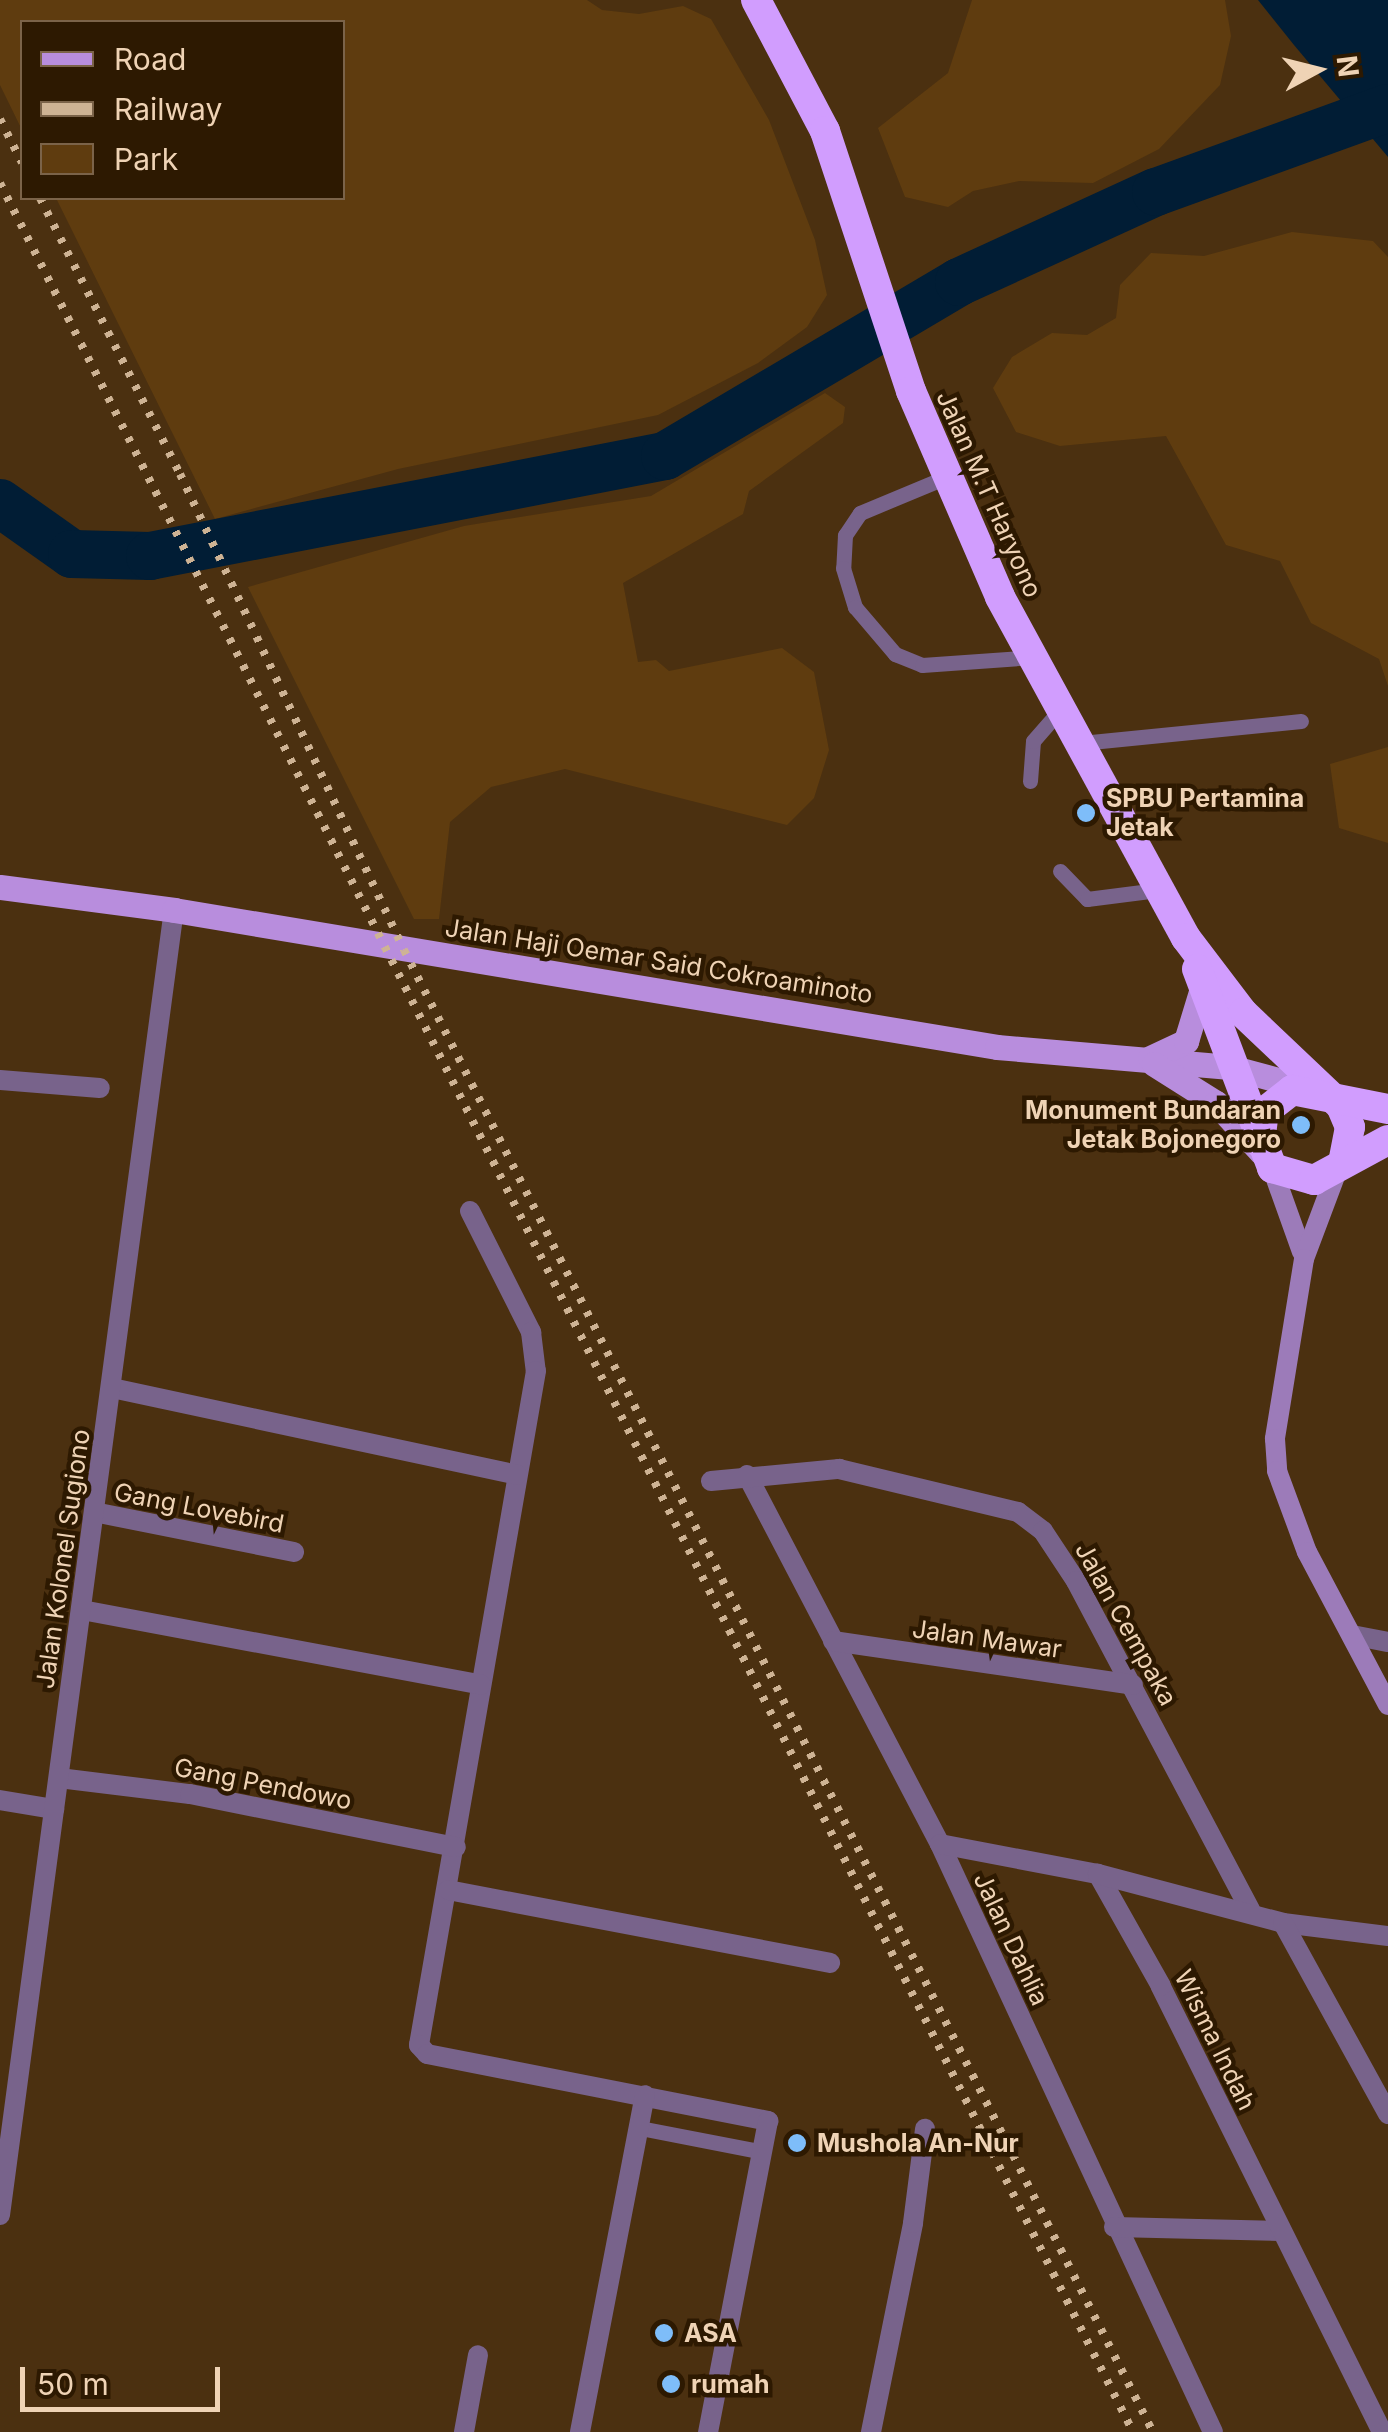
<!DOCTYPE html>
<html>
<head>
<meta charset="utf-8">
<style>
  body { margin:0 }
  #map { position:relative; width:1388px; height:2432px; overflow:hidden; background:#4b3010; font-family:Inter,sans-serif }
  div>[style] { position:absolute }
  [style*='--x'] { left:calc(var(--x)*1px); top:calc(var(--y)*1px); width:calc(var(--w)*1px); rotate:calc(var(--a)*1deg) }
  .green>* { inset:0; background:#5f3c0f }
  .water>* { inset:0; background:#011d35 }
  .river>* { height:48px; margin:-24px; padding:0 24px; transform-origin:24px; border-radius:24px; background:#011d35 }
  .lane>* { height:15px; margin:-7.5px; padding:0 7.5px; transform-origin:7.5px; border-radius:7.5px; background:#78638b }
  .street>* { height:20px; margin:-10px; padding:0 10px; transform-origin:10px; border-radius:10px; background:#78638b }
  .secondary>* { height:20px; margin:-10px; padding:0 10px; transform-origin:10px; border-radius:10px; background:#9c7bb9 }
  .primary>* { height:25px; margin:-12.5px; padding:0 12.5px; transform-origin:12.5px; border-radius:12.5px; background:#b88ddd }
  .highway>* { height:30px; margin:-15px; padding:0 15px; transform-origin:15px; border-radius:15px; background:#d19dfe }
  .rail>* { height:8px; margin-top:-4px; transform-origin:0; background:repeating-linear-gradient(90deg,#ceb394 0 5px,transparent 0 15px) }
  .dots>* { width:28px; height:28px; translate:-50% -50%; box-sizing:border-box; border:5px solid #2d1901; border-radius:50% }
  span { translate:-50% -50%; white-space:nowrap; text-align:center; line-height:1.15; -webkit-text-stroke:9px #2d1901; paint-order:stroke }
  .street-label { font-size:25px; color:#efd3b5 }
  .poi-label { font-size:25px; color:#efd3b5; font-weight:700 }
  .left { translate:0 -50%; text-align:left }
  .right { translate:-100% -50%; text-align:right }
  .legend { position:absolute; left:20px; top:20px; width:325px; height:180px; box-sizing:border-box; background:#2d1901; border:2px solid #7b6349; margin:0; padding:12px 18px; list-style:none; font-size:30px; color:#efd3b5 }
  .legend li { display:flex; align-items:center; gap:20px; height:50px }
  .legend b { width:50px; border:2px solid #7b6349 }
  .north { position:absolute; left:1268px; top:20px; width:100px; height:100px; -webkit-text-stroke:8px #2d1901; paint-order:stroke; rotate:83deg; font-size:28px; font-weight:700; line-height:40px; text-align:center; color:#efd3b5 }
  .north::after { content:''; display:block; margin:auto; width:35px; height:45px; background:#efd3b5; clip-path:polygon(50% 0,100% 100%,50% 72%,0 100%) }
  .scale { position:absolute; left:20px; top:2367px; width:200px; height:45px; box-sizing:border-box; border:5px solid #efd3b5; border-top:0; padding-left:12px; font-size:30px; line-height:35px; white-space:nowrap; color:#efd3b5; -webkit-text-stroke:8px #2d1901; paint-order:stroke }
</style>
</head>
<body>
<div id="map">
  <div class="green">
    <i style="clip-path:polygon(0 0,587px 0,602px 10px,639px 14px,683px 6px,711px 19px,769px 120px,815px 240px,827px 295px,807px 327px,758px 363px,658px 415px,398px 469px,215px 519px,56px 198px,342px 198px,342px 22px,22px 22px,22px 130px,0 85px)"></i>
    <i style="clip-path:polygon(972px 0,1225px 0,1231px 36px,1220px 85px,1159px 149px,1093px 183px,1019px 181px,973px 191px,948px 207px,905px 197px,878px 128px,948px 73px)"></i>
    <i style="clip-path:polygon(1292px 232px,1373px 241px,1388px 257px,1388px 686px,1379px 659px,1311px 623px,1280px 561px,1226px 545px,1166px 436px,1060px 446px,1016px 432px,993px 388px,1012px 357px,1052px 333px,1087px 335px,1116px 318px,1120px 285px,1151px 253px,1204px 256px)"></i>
    <i style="clip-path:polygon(825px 393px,845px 407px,843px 423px,749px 491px,743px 514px,623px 583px,638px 662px,656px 660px,669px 671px,782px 648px,814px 672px,829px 750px,814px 798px,787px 825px,565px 769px,491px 787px,450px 822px,439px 919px,414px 919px,248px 587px,464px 526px,651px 496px)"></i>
    <i style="clip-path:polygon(1388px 747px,1388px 843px,1339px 828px,1330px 764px)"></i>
  </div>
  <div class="water">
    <i style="clip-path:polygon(1258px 0,1388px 0,1388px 157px,1294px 45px)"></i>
  </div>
  <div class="river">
    <i style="--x:0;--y:503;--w:88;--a:35.3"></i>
    <i style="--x:72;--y:554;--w:78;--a:1.5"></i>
    <i style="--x:150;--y:556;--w:525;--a:-10.99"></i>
    <i style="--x:665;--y:456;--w:342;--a:-30.6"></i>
    <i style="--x:959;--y:282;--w:217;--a:-24.6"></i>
    <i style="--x:1156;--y:192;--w:247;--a:-19.9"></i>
  </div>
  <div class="lane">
    <i style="--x:944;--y:478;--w:91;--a:157.4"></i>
    <i style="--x:860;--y:513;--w:27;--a:124"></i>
    <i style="--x:845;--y:535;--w:33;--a:93"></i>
    <i style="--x:843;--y:568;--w:41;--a:72.9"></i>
    <i style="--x:855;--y:607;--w:62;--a:49.6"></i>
    <i style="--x:895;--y:654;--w:29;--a:22"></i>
    <i style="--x:922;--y:665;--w:111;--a:-4.1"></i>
    <i style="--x:1081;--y:743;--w:221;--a:-5.7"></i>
    <i style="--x:1030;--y:781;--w:40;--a:-85.7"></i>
    <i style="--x:1033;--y:741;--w:41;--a:-48.9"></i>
    <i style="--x:1060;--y:871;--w:39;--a:46"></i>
    <i style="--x:1087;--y:899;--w:71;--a:-7.3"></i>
    <i style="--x:640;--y:2128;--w:125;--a:11"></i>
  </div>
  <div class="street">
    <i style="--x:0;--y:1080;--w:100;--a:4.6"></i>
    <i style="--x:470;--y:1211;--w:136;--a:63.2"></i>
    <i style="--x:531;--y:1332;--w:39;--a:83"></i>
    <i style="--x:536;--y:1371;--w:684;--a:99.85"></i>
    <i style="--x:419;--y:2045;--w:12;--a:48"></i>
    <i style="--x:427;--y:2054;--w:348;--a:11.1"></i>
    <i style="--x:768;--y:2121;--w:317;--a:100.9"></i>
    <i style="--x:112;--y:1388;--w:414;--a:12.1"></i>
    <i style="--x:747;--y:1475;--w:416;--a:62.4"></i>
    <i style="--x:940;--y:1844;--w:648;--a:65.1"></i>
    <i style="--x:711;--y:1481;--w:129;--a:-5.4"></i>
    <i style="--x:839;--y:1469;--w:184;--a:13.5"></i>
    <i style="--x:1018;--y:1512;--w:31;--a:37"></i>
    <i style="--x:1043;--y:1531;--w:60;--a:56.6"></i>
    <i style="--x:1076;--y:1581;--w:372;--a:62.1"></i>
    <i style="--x:94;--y:1512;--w:204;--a:11.3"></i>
    <i style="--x:82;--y:1610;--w:406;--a:10.6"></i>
    <i style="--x:1352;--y:1635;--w:37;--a:11"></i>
    <i style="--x:833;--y:1641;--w:303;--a:8.3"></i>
    <i style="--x:59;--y:1778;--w:132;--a:7"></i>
    <i style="--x:190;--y:1794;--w:271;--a:11.3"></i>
    <i style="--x:0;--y:1800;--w:55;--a:9.5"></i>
    <i style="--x:940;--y:1844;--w:161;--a:10.8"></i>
    <i style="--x:448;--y:1890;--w:389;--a:10.8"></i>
    <i style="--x:1283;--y:1923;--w:106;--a:7.1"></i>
    <i style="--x:0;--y:2215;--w:1317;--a:-82.41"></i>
    <i style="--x:1114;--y:2227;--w:166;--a:1.4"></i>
    <i style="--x:464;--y:2432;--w:78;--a:-79.7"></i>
    <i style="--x:580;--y:2432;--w:343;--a:-79.1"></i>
    <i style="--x:871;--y:2432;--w:213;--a:-78.6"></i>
    <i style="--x:913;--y:2223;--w:95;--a:-82.7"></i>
    <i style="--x:1382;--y:2432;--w:498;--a:-116.4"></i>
    <i style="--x:1161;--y:1986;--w:129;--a:-119.4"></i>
    <i style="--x:1098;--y:1874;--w:191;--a:14.8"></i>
    <i style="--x:1283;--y:1923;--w:218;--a:61.2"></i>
  </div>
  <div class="secondary">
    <i style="--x:1272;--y:1168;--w:89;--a:70.3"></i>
    <i style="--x:1337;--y:1171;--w:94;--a:110.6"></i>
    <i style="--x:1304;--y:1259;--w:182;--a:99.2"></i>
    <i style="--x:1275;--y:1439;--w:32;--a:86"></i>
    <i style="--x:1277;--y:1471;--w:86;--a:69.7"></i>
    <i style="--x:1307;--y:1552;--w:173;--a:62.1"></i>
  </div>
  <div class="primary">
    <i style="--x:0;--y:887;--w:176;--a:7.5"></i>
    <i style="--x:174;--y:910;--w:834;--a:9.45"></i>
    <i style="--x:997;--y:1047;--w:234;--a:4.9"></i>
    <i style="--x:1230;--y:1067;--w:81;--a:15.1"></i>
    <i style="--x:1150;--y:1058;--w:40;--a:-25"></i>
    <i style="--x:1186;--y:1041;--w:59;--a:-73.1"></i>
    <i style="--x:1154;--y:1064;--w:73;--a:32.2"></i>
    <i style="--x:1216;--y:1103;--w:67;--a:47.4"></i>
  </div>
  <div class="highway">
    <i style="--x:756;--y:0;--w:148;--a:62.2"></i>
    <i style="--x:825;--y:131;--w:274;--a:71.7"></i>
    <i style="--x:911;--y:391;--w:224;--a:66.6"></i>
    <i style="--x:1000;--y:597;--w:388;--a:61.4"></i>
    <i style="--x:1186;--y:938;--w:94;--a:52.8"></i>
    <i style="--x:1243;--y:1013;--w:135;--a:43.5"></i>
    <i style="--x:1341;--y:1106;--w:23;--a:67"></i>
    <i style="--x:1350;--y:1127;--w:33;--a:101"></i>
    <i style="--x:1197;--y:969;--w:213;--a:69.3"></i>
    <i style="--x:1272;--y:1168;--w:44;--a:15.9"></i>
    <i style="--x:1314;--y:1180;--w:84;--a:-28.4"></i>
    <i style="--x:1260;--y:1143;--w:31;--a:-83"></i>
    <i style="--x:1264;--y:1112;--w:36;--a:-38"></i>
    <i style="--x:1292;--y:1090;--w:98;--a:11.2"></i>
  </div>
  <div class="rail">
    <i style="--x:0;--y:119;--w:49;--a:63.4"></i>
    <i style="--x:0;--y:183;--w:2518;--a:63.26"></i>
    <i style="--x:40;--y:198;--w:309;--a:63.1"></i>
    <i style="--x:180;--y:474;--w:526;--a:64.8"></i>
    <i style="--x:404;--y:950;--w:1661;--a:63.19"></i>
  </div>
  <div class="dots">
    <i style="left:1086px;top:813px;background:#7ebdf9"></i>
    <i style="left:1301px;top:1125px;background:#7ebdf9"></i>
    <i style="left:797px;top:2143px;background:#7ebdf9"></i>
    <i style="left:664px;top:2333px;background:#7ebdf9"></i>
    <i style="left:671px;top:2384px;background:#7ebdf9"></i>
  </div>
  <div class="street-label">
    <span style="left:989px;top:494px;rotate:66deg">Jalan M.T Haryono</span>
    <span style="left:659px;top:961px;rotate:9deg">Jalan Haji Oemar Said Cokroaminoto</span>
    <span style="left:199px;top:1508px;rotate:11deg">Gang Lovebird</span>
    <span style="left:63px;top:1559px;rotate:-82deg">Jalan Kolonel Sugiono</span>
    <span style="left:1126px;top:1624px;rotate:61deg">Jalan Cempaka</span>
    <span style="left:987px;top:1639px;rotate:8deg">Jalan Mawar</span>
    <span style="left:263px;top:1784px;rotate:11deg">Gang Pendowo</span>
    <span style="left:1011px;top:1939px;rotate:65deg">Jalan Dahlia</span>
    <span style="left:1215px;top:2040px;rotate:64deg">Wisma Indah</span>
  </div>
  <div class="poi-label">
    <span class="left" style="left:1106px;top:813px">SPBU Pertamina<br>Jetak</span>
    <span class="right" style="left:1281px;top:1125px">Monument Bundaran<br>Jetak Bojonegoro</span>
    <span class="left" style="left:817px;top:2143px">Mushola An-Nur</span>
    <span class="left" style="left:684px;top:2333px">ASA</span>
    <span class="left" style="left:691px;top:2384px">rumah</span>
  </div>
  <ul class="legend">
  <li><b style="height:12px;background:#b88ddd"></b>Road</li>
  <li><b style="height:12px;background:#ceb394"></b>Railway</li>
  <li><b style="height:28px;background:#5f3c0f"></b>Park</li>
  </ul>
  <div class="north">N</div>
  <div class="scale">50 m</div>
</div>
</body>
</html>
